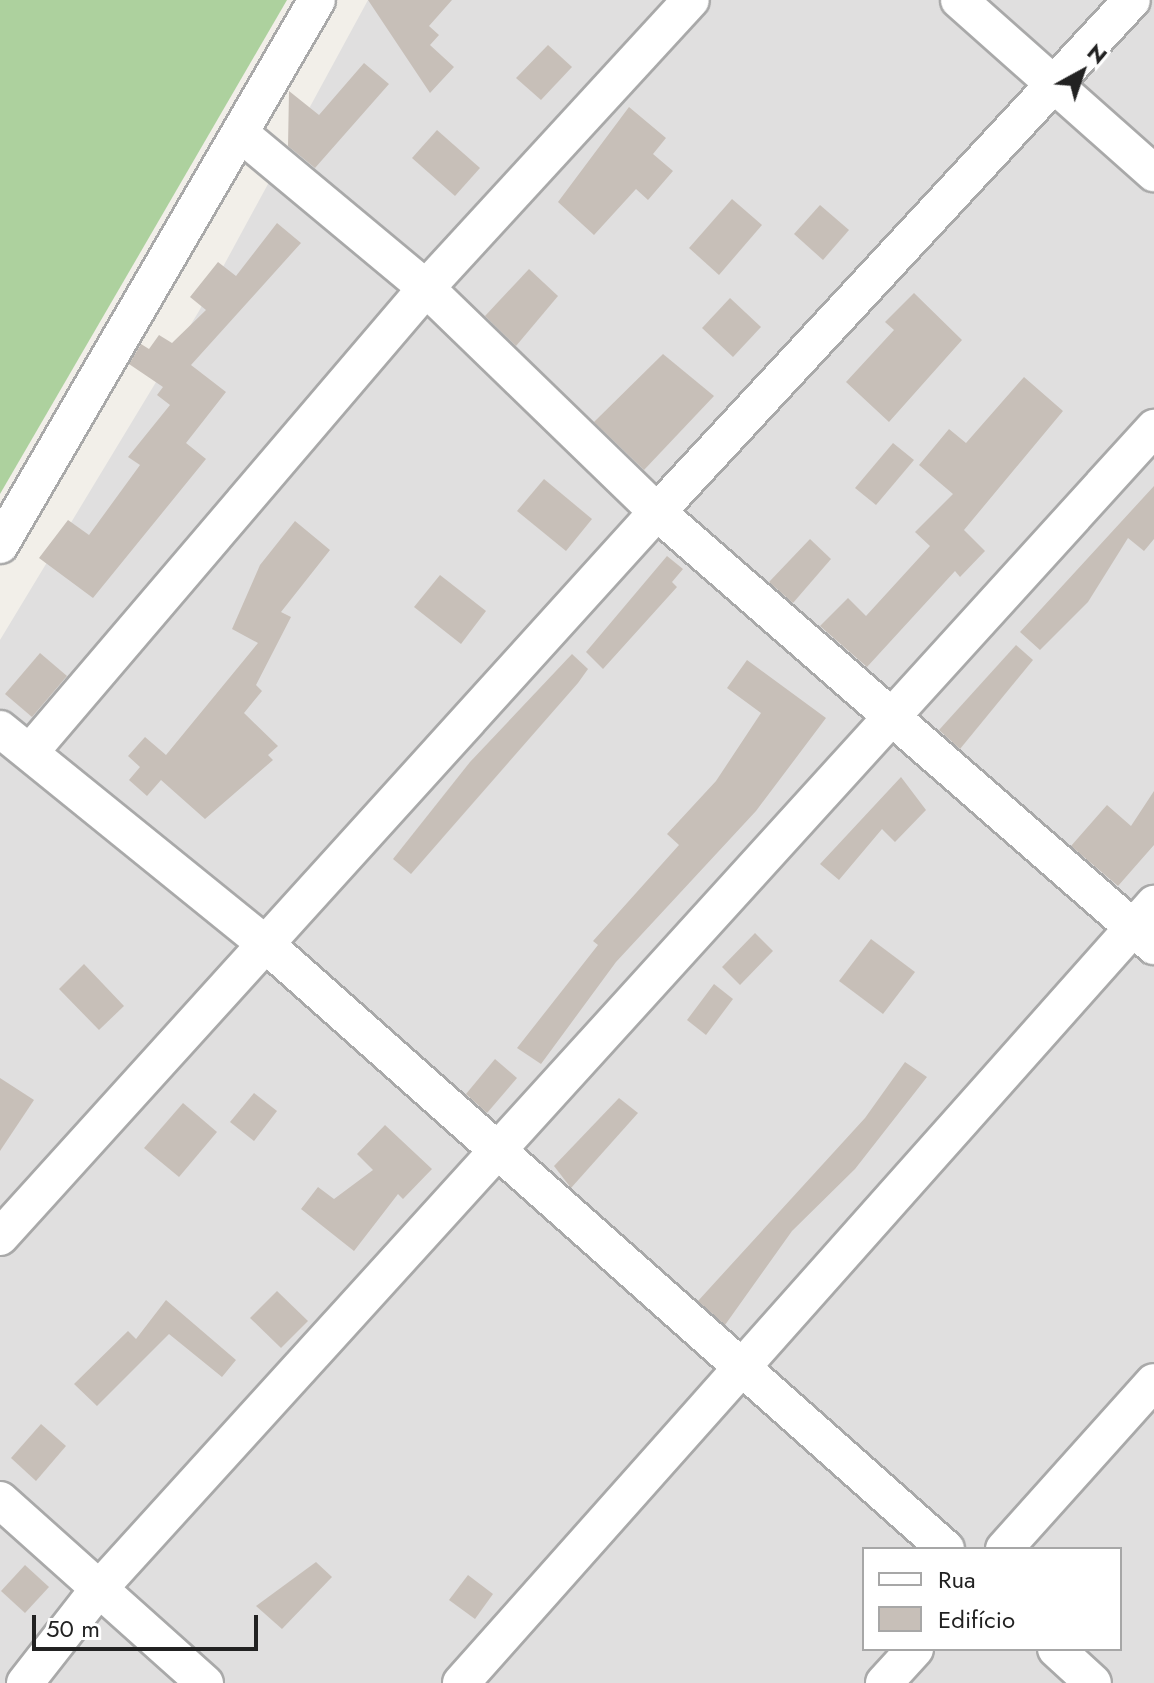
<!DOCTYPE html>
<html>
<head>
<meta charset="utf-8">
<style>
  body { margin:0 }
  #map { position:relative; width:1154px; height:1683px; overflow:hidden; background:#f2efe9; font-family:Jost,sans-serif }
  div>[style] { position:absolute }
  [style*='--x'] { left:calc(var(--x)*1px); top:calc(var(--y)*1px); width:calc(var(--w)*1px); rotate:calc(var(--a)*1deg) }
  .residential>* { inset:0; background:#e0dfdf }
  .forest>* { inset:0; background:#add19e }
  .building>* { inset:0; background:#c7bfb8 }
  .roads { filter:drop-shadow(2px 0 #a9a9a9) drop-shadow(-2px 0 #a9a9a9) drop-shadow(0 2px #a9a9a9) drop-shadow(0 -2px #a9a9a9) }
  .street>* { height:36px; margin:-18px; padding:0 18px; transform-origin:18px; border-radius:18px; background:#fff }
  span { translate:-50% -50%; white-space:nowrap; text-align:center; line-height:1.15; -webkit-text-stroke:8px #fff; paint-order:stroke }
  .legend { position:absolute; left:862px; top:1547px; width:260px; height:104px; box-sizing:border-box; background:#fff; border:2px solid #a7a7a7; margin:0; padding:10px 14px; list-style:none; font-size:24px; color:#222 }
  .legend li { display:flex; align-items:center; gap:16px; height:40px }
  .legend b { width:40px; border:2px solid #a7a7a7 }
  .north { position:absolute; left:1042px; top:32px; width:80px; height:80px; -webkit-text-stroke:6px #fff; paint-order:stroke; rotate:40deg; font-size:22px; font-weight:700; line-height:32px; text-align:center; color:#222 }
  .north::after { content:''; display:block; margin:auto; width:28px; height:36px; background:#222; clip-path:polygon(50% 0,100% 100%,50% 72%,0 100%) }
  .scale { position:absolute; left:32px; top:1615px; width:226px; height:36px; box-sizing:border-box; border:4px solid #222; border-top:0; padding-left:10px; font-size:24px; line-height:28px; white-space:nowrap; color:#222; -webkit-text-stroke:6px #fff; paint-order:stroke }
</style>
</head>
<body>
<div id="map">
  <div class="residential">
    <i style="clip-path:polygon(evenodd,368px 0,1154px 0,1154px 1683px,0 1683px,0 640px,199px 311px,368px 0,864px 1549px,1120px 1549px,1120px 1649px,864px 1649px,864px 1549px)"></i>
  </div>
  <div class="forest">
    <i style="clip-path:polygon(0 0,287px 0,0 494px)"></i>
  </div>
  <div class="building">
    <i style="clip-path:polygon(368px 0,452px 0,429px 26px,439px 35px,430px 45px,454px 67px,430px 93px)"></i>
    <i style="clip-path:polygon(548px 45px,572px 67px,541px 100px,516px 78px)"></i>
    <i style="clip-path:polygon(364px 63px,389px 84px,315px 168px,288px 146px,289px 91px,319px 115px)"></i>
    <i style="clip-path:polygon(629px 107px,666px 138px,653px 154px,673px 171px,648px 200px,636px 189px,594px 235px,558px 202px)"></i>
    <i style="clip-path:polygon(437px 130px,480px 168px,455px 196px,412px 158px)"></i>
    <i style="clip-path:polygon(732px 199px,762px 225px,719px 275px,689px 248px)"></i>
    <i style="clip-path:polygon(820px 205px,849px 230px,823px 260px,794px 234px)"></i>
    <i style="clip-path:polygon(277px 223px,301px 243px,191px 365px,226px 392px,186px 443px,206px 459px,93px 598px,39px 558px,68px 520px,89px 535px,140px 465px,128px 457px,170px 405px,157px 395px,163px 387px,129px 364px,141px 344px,149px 349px,159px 335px,172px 343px,206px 310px,190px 297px,218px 262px,236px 276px)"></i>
    <i style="clip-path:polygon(529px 269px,558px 296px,516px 346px,485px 316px)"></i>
    <i style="clip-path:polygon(914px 293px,962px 340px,889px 422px,846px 382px,894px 330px,885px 322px)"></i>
    <i style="clip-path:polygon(730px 298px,761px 327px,733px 357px,702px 328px)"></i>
    <i style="clip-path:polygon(663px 354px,714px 396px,644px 470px,594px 422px)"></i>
    <i style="clip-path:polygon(1024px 377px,1063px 411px,964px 530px,985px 551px,960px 577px,955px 571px,867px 667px,820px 626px,848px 598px,866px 616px,930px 546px,915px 532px,953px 494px,919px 465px,949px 429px,966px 443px)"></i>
    <i style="clip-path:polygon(893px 443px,914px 460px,876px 505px,855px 488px)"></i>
    <i style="clip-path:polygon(544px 479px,592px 519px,566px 551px,517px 511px)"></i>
    <i style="clip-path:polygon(1154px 486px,1154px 539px,1144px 551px,1128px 538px,1088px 602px,1040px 650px,1020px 632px)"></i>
    <i style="clip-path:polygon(295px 521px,330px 550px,281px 612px,291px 617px,256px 685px,262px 691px,244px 713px,278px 746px,268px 755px,273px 760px,205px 819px,161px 780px,147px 796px,129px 780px,140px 767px,128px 756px,145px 737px,166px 755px,258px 643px,232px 629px,260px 565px)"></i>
    <i style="clip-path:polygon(810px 539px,831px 559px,793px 603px,769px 582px)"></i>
    <i style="clip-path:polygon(667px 556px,683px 569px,672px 582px,677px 587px,603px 669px,586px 652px)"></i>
    <i style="clip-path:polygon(440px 575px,486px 611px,461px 644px,414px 607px)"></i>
    <i style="clip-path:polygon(1016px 645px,1033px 660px,960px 749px,939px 730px)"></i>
    <i style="clip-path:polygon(40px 653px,67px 676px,32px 717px,5px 694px)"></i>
    <i style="clip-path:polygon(572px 654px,588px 669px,578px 683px,411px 874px,393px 859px,470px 762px)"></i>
    <i style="clip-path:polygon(747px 660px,826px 718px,756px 811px,616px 962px,541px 1064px,517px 1048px,598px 945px,593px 941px,679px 845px,667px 834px,716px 781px,761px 713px,727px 688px)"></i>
    <i style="clip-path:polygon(901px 777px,926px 810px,895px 842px,882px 829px,839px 880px,820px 864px)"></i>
    <i style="clip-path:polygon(1154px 791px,1154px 845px,1118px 886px,1071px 846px,1107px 805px,1131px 826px)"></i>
    <i style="clip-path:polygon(755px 933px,773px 951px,740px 985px,722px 967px)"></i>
    <i style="clip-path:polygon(871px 939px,915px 972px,883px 1014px,839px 981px)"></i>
    <i style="clip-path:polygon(84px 964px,124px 1006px,99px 1030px,59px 989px)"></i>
    <i style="clip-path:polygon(714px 984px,733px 999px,706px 1035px,687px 1020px)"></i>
    <i style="clip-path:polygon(495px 1059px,517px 1078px,487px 1113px,466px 1094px)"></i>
    <i style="clip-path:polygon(905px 1062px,927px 1077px,855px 1169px,792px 1231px,725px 1325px,698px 1301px,865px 1118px)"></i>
    <i style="clip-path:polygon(0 1078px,34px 1100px,0 1151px)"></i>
    <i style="clip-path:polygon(254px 1093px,277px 1111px,254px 1141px,230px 1122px)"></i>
    <i style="clip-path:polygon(619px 1098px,638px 1113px,571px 1188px,554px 1166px)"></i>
    <i style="clip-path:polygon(183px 1103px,217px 1132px,179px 1177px,144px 1148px)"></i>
    <i style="clip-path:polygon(385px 1125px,432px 1169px,403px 1199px,398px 1194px,354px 1251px,301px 1209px,318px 1187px,334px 1199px,373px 1170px,357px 1154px)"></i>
    <i style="clip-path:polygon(277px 1291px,308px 1321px,281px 1348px,250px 1318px)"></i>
    <i style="clip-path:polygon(166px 1300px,236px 1360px,222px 1377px,169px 1334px,97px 1406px,74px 1384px,128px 1331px,136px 1339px)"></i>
    <i style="clip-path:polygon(41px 1424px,66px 1446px,36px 1481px,11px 1458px)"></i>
    <i style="clip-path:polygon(316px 1562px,332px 1577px,282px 1629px,256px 1606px)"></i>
    <i style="clip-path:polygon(25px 1565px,49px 1587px,25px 1613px,1px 1591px)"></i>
    <i style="clip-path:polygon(468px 1575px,493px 1594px,475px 1619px,449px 1600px)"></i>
  </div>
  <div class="roads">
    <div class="street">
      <i style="--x:959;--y:0;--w:261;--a:41.6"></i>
      <i style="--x:241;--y:134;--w:241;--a:39.8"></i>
      <i style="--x:426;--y:288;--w:322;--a:44.1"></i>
      <i style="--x:657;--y:512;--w:698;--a:-47.15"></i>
      <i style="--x:0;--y:545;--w:630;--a:-59.82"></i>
      <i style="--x:0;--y:729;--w:337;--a:39"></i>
      <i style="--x:262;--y:941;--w:915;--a:41.63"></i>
      <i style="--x:31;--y:751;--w:609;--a:-49.53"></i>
      <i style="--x:426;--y:288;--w:391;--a:-47.4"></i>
      <i style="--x:0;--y:1237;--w:978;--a:-47.82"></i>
      <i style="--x:657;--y:512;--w:660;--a:41.13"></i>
      <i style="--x:0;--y:1500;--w:275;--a:41.8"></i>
      <i style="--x:1004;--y:1549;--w:224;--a:-48.1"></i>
      <i style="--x:1056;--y:1649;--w:50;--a:42.6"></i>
      <i style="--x:25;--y:1683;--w:117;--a:-52"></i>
      <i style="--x:97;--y:1591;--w:1572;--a:-47.73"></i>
      <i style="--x:461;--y:1683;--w:1043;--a:-48.34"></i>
      <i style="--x:884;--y:1683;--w:46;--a:-47.6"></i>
    </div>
  </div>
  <ul class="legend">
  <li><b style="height:10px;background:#fff"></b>Rua</li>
  <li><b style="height:22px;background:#c7bfb8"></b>Edifício</li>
  </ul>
  <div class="north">N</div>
  <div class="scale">50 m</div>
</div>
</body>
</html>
